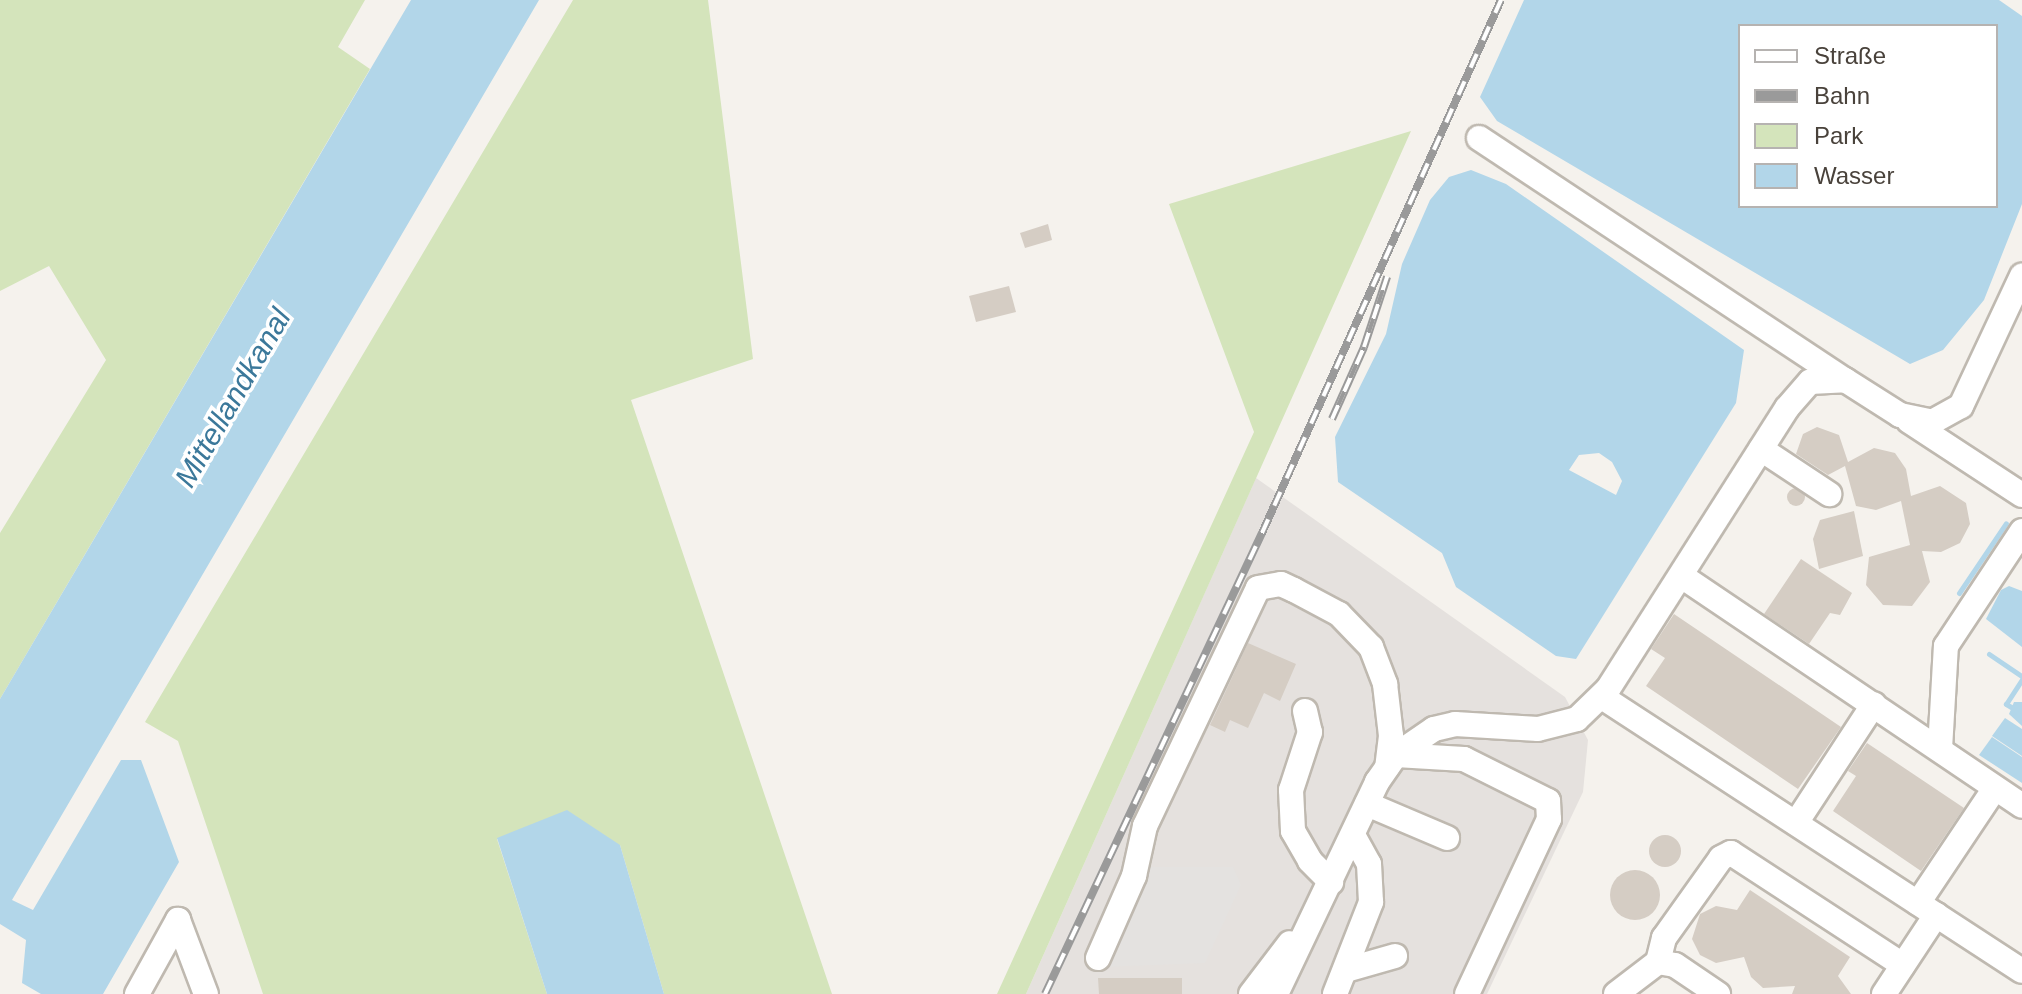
<!DOCTYPE html>
<html>
<head>
<meta charset="utf-8">
<style>
  body { margin:0 }
  #map { position:relative; width:2022px; height:994px; overflow:hidden; background:#f5f2ed; font-family:Helvetica,sans-serif }
  div>[style] { position:absolute }
  [style*='--x'] { left:calc(var(--x)*1px); top:calc(var(--y)*1px); width:calc(var(--w)*1px); rotate:calc(var(--a)*1deg) }
  .industrial>* { inset:0; background:#e5e1de }
  .green>* { inset:0; background:#d4e4bb }
  .parking>* { inset:0; background:#e4e2e0 }
  .water>* { inset:0; background:#b2d6e9 }
  .stream>* { height:5px; margin:-2.5px; padding:0 2.5px; transform-origin:2.5px; border-radius:2.5px; background:#b2d6e9 }
  .building>* { inset:0; background:#d5cdc4 }
  .round { border-radius:50% }
  .roads { filter:drop-shadow(2px 0 #bfb9b0) drop-shadow(-2px 0 #bfb9b0) drop-shadow(0 2px #bfb9b0) drop-shadow(0 -2px #bfb9b0) }
  .minor>* { height:24px; margin:-12px; padding:0 12px; transform-origin:12px; border-radius:12px; background:#fff }
  .rail>* { height:8px; margin-top:-4px; transform-origin:0; background:repeating-linear-gradient(90deg,#fff 0 15px,#9a9a9a 0 30px); box-sizing:border-box; border-block:2px solid #9a9a9a }
  span { translate:-50% -50%; white-space:nowrap; text-align:center; line-height:1.15; -webkit-text-stroke:7px #fff; paint-order:stroke }
  .water-label { font-size:30px; color:#3b789a; font-style:italic }
  .legend { position:absolute; left:1738px; top:24px; width:260px; height:184px; box-sizing:border-box; background:#fff; border:2px solid #b6b3b1; margin:0; padding:10px 14px; list-style:none; font-size:24px; color:#49423b }
  .legend li { display:flex; align-items:center; gap:16px; height:40px }
  .legend b { width:40px; border:2px solid #b6b3b1 }
</style>
</head>
<body>
<div id="map">
  <div class="industrial">
    <i style="clip-path:polygon(1256px 478px,1565px 697px,1588px 740px,1583px 792px,1487px 994px,1026px 994px)"></i>
  </div>
  <div class="green">
    <i style="clip-path:polygon(0 0,365px 0,338px 47px,370px 69px,0 699px,0 533px,106px 360px,49px 266px,0 291px)"></i>
    <i style="clip-path:polygon(573px 0,708px 0,753px 359px,631px 400px,832px 994px,664px 994px,620px 845px,497px 839px,547px 994px,263px 994px,178px 741px,145px 722px)"></i>
    <i style="clip-path:polygon(1411px 131px,1026px 994px,997px 994px,1254px 432px,1169px 204px)"></i>
  </div>
  <div class="parking">
    <i style="clip-path:polygon(1145px 867px,1233px 867px,1241px 885px,1205px 963px,1102px 967px)"></i>
  </div>
  <div class="water">
    <i style="clip-path:polygon(411px 0,539px 0,12px 900px,33px 910px,121px 760px,141px 760px,179px 862px,103px 994px,41px 994px,22px 983px,26px 940px,0 924px,0 699px)"></i>
    <i style="clip-path:polygon(evenodd,1524px 0,1999px 0,2022px 16px,2022px 204px,1984px 300px,1943px 350px,1910px 364px,1497px 121px,1480px 97px,1524px 0,1740px 26px,1996px 26px,1996px 206px,1740px 206px,1740px 26px)"></i>
    <i style="clip-path:polygon(evenodd,1471px 170px,1506px 184px,1744px 350px,1736px 403px,1576px 659px,1556px 656px,1456px 587px,1442px 553px,1338px 482px,1335px 437px,1386px 334px,1402px 264px,1430px 200px,1449px 177px,1471px 170px,1599px 453px,1612px 462px,1622px 481px,1616px 495px,1569px 470px,1579px 455px,1599px 453px)"></i>
    <i style="clip-path:polygon(2009px 586px,2022px 591px,2022px 647px,1986px 619px,2001px 590px)"></i>
    <i style="clip-path:polygon(2014px 702px,2022px 702px,2022px 726px,2009px 714px)"></i>
    <i style="clip-path:polygon(2005px 718px,2022px 729px,2022px 756px,1992px 736px)"></i>
    <i style="clip-path:polygon(1992px 737px,2022px 757px,2022px 783px,1979px 755px)"></i>
    <i style="clip-path:polygon(567px 810px,620px 845px,664px 994px,547px 994px,497px 838px)"></i>
  </div>
  <div class="stream">
    <i style="--x:1959;--y:593;--w:84;--a:-56.1"></i>
    <i style="--x:1989;--y:654;--w:40;--a:34"></i>
    <i style="--x:2011;--y:707;--w:6;--a:-149"></i>
    <i style="--x:2006;--y:704;--w:30;--a:-57"></i>
  </div>
  <div class="building">
    <i style="clip-path:polygon(1048px 224px,1052px 240px,1025px 248px,1020px 233px)"></i>
    <i style="clip-path:polygon(1009px 286px,1016px 312px,976px 322px,969px 296px)"></i>
    <i style="clip-path:polygon(1817px 427px,1839px 435px,1848px 462px,1874px 448px,1895px 453px,1906px 469px,1911px 496px,1940px 486px,1966px 503px,1970px 524px,1960px 543px,1941px 552px,1922px 551px,1930px 582px,1912px 606px,1883px 605px,1866px 585px,1869px 557px,1910px 545px,1901px 501px,1876px 510px,1856px 506px,1845px 466px,1828px 475px,1796px 454px,1803px 434px)"></i>
    <i class="round" style="left:1787px;top:488px;width:18px;height:18px"></i>
    <i style="clip-path:polygon(1854px 511px,1863px 556px,1819px 569px,1813px 539px,1820px 520px)"></i>
    <i style="clip-path:polygon(1801px 559px,1852px 593px,1840px 615px,1830px 613px,1809px 644px,1764px 614px)"></i>
    <i style="clip-path:polygon(1674px 614px,1841px 727px,1798px 789px,1646px 686px,1665px 658px,1651px 649px)"></i>
    <i style="clip-path:polygon(1248px 643px,1296px 664px,1280px 701px,1264px 693px,1248px 728px,1230px 720px,1225px 732px,1210px 725px)"></i>
    <i style="clip-path:polygon(1867px 743px,1964px 808px,1921px 871px,1833px 811px,1856px 776px,1848px 771px)"></i>
    <i class="round" style="left:1649px;top:835px;width:32px;height:32px"></i>
    <i class="round" style="left:1610px;top:870px;width:50px;height:50px"></i>
    <i style="clip-path:polygon(1750px 890px,1850px 957px,1838px 976px,1851px 994px,1792px 994px,1795px 986px,1763px 988px,1751px 977px,1744px 957px,1716px 963px,1700px 955px,1692px 939px,1700px 914px,1716px 906px,1737px 910px)"></i>
    <i style="clip-path:polygon(1098px 978px,1182px 978px,1182px 994px,1099px 994px)"></i>
  </div>
  <div class="roads">
    <div class="minor">
      <i style="--x:1479;--y:138;--w:439;--a:33.5"></i>
      <i style="--x:1909;--y:421;--w:135;--a:33.2"></i>
      <i style="--x:1761;--y:449;--w:82;--a:33.5"></i>
      <i style="--x:1683;--y:577;--w:409;--a:34"></i>
      <i style="--x:1602;--y:697;--w:501;--a:33.12"></i>
      <i style="--x:1305;--y:711;--w:22;--a:77"></i>
      <i style="--x:1310;--y:732;--w:61;--a:108.1"></i>
      <i style="--x:1291;--y:790;--w:41;--a:87.2"></i>
      <i style="--x:1293;--y:831;--w:34;--a:60"></i>
      <i style="--x:1310;--y:861;--w:30;--a:45"></i>
      <i style="--x:1940;--y:749;--w:103;--a:-86.7"></i>
      <i style="--x:1946;--y:646;--w:138;--a:-56.5"></i>
      <i style="--x:1396;--y:755;--w:68;--a:3.4"></i>
      <i style="--x:1464;--y:759;--w:94;--a:26.6"></i>
      <i style="--x:1548;--y:801;--w:18;--a:87"></i>
      <i style="--x:1549;--y:819;--w:193;--a:115.1"></i>
      <i style="--x:1367;--y:804;--w:87;--a:23"></i>
      <i style="--x:1796;--y:823;--w:142;--a:-56.8"></i>
      <i style="--x:1918;--y:903;--w:138;--a:-56.2"></i>
      <i style="--x:1098;--y:958;--w:90;--a:-66.3"></i>
      <i style="--x:1134;--y:876;--w:51;--a:-77.6"></i>
      <i style="--x:1145;--y:826;--w:263;--a:-64.6"></i>
      <i style="--x:1258;--y:588;--w:23;--a:-10"></i>
      <i style="--x:1281;--y:584;--w:14;--a:25"></i>
      <i style="--x:1294;--y:590;--w:51;--a:28.1"></i>
      <i style="--x:1339;--y:614;--w:46;--a:45.9"></i>
      <i style="--x:1371;--y:647;--w:40;--a:69"></i>
      <i style="--x:1385;--y:684;--w:52;--a:83.4"></i>
      <i style="--x:1391;--y:736;--w:31;--a:97"></i>
      <i style="--x:1658;--y:962;--w:25;--a:-76"></i>
      <i style="--x:1664;--y:938;--w:98;--a:-54.5"></i>
      <i style="--x:1721;--y:858;--w:11;--a:-27"></i>
      <i style="--x:1731;--y:853;--w:205;--a:33.1"></i>
      <i style="--x:1346;--y:970;--w:51;--a:-15.9"></i>
      <i style="--x:137;--y:994;--w:85;--a:-61"></i>
      <i style="--x:178;--y:920;--w:79;--a:69.3"></i>
      <i style="--x:1251;--y:994;--w:64;--a:-52.6"></i>
      <i style="--x:1276;--y:994;--w:235;--a:-64.5"></i>
      <i style="--x:1377;--y:782;--w:33;--a:-55"></i>
      <i style="--x:1396;--y:755;--w:46;--a:-34.4"></i>
      <i style="--x:1434;--y:729;--w:22;--a:-13"></i>
      <i style="--x:1455;--y:724;--w:83;--a:3.4"></i>
      <i style="--x:1538;--y:729;--w:40;--a:-14.4"></i>
      <i style="--x:1577;--y:719;--w:43;--a:-44.1"></i>
      <i style="--x:1608;--y:689;--w:333;--a:-57.5"></i>
      <i style="--x:1787;--y:408;--w:35;--a:-49"></i>
      <i style="--x:1810;--y:382;--w:35;--a:-3"></i>
      <i style="--x:1845;--y:380;--w:65;--a:32.5"></i>
      <i style="--x:1900;--y:415;--w:33;--a:12"></i>
      <i style="--x:1932;--y:422;--w:33;--a:-29"></i>
      <i style="--x:1961;--y:406;--w:144;--a:-64.9"></i>
      <i style="--x:1335;--y:994;--w:99;--a:-68.6"></i>
      <i style="--x:1371;--y:902;--w:38;--a:-93"></i>
      <i style="--x:1369;--y:864;--w:33;--a:-119"></i>
      <i style="--x:1616;--y:994;--w:53;--a:-37.3"></i>
      <i style="--x:1658;--y:962;--w:17;--a:10"></i>
      <i style="--x:1675;--y:965;--w:52;--a:34"></i>
      <i style="--x:1884;--y:994;--w:95;--a:-56.6"></i>
    </div>
  </div>
  <div class="rail">
    <i style="--x:1332;--y:419;--w:79;--a:-66"></i>
    <i style="--x:1364;--y:347;--w:74;--a:-71.8"></i>
    <i style="--x:1045;--y:994;--w:510;--a:-64.79"></i>
    <i style="--x:1262;--y:533;--w:584;--a:-65.85"></i>
  </div>
  <div class="water-label">
    <span style="left:233px;top:398px;rotate:-60deg">Mittellandkanal</span>
  </div>
  <ul class="legend">
  <li><b style="height:10px;background:#fff"></b>Straße</li>
  <li><b style="height:10px;background:#9a9a9a"></b>Bahn</li>
  <li><b style="height:22px;background:#d4e4bb"></b>Park</li>
  <li><b style="height:22px;background:#b2d6e9"></b>Wasser</li>
  </ul>
</div>
</body>
</html>
